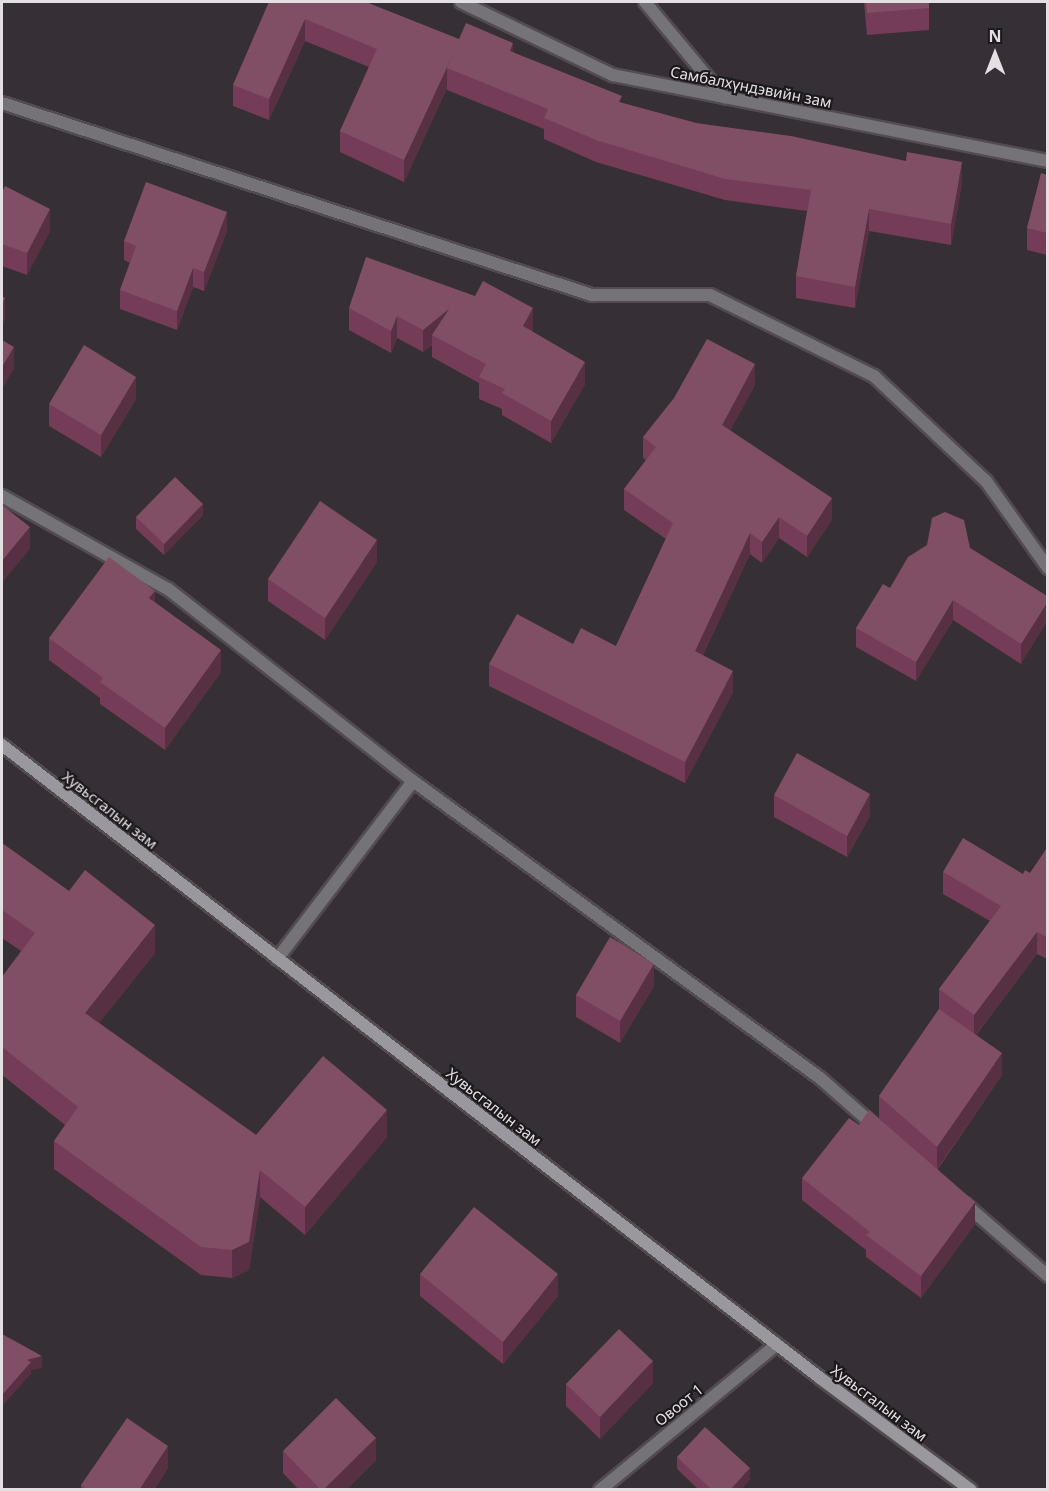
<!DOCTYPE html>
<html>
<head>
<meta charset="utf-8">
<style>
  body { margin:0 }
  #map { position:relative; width:1049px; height:1491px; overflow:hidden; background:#372f36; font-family:"Noto Sans",sans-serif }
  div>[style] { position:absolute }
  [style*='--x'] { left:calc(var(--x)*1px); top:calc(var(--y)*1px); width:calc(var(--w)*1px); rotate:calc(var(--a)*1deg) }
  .roads { filter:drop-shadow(2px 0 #534b52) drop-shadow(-2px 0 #534b52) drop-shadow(0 2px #534b52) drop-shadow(0 -2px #534b52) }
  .minor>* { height:12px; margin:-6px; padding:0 6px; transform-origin:6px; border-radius:6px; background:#757377 }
  .tertiary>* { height:12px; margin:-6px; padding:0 6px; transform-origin:6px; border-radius:6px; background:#757377 }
  .secondary>* { height:12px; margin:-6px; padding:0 6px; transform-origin:6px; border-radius:6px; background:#9a979e }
  .wall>* { inset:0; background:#743c56 }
  .shaded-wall>* { inset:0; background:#573043 }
  .building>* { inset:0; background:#804e65 }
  span { translate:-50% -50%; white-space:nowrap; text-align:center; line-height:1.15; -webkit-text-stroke:4.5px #1c191c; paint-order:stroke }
  .street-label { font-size:15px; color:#e4dfe3 }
  .frame { position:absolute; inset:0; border:3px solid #e4dfe3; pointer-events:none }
  .north { position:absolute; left:965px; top:24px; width:60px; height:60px; -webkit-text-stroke:4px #1c191c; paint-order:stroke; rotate:0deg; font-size:16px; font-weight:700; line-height:24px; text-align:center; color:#e4dfe3 }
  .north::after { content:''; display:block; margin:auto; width:21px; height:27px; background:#e4dfe3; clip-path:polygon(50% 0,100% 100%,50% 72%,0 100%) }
</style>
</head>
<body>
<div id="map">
  <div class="roads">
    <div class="minor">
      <i style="--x:645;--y:2;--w:124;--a:50.3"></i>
      <i style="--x:2;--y:103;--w:620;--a:18.03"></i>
      <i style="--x:592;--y:295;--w:118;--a:0"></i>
      <i style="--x:710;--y:295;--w:183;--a:26.3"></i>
      <i style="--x:874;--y:376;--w:154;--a:43.2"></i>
      <i style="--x:986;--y:481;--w:107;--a:54.5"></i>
      <i style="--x:2;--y:496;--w:190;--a:29.3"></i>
      <i style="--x:168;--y:589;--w:311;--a:38.1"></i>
      <i style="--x:277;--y:959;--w:224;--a:-52.6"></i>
      <i style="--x:413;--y:781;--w:504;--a:36.12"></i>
      <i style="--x:820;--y:1078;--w:76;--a:41.3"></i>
      <i style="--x:965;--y:1204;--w:110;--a:40.9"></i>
      <i style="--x:600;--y:1490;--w:229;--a:-39.5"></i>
    </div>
    <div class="tertiary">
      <i style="--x:461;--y:2;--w:169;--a:25.7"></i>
      <i style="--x:613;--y:75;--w:443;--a:11.2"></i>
    </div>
    <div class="secondary">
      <i style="--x:2;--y:745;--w:1034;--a:37.73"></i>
      <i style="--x:820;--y:1378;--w:188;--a:36.6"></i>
    </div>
  </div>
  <div class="wall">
    <i style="clip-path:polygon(269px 2px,459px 39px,513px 53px,622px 103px,696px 123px,962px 183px,951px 245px,869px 231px,855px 308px,796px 298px,796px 276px,807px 211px,725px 200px,596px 162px,544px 139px,544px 129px,447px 90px,447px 88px,404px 182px,340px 152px,340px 131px,369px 67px,305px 41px,269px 120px,233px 106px,233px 85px)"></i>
    <i style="clip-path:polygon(864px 2px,929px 2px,929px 30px,867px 35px)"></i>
    <i style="clip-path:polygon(1047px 175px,1047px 255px,1027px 250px,1027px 228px)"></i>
    <i style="clip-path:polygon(2px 192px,50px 231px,27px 275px,2px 266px)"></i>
    <i style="clip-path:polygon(227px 231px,204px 291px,193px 287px,177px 330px,120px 309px,120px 290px,130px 263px,124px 260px,124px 241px)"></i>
    <i style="clip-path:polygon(349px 308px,533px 330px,532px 331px,585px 384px,551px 443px,502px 415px,502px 409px,479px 399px,479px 383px,432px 357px,432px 345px,423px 352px,397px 338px,391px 353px,349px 330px)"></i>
    <i style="clip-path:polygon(755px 385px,730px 430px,832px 520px,807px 557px,779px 538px,762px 563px,750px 554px,703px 655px,733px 692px,685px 783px,489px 686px,489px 664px,573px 644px,616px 646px,666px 539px,624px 510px,624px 489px,646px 460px,643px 458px,643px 437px)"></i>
    <i style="clip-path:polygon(136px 399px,101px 457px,49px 426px,49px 404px)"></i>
    <i style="clip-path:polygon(203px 515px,164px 555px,136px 529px,136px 517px)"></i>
    <i style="clip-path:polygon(970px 548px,1047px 596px,1021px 664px,953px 620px,916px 681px,856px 647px,856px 628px,890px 588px)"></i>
    <i style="clip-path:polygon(377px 562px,325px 640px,268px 601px,268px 579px)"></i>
    <i style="clip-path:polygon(155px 602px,221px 672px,165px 750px,100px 704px,100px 698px,49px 660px,49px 638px)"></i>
    <i style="clip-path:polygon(774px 795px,870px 816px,847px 857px,774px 817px)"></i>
    <i style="clip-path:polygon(2px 843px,155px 953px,99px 1023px,256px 1135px,387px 1137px,305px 1235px,260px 1197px,249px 1270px,232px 1278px,201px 1275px,54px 1169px,54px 1141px,65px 1125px,2px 1075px,2px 977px,21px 951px,2px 938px)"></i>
    <i style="clip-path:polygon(1047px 848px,1047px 959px,1037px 954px,976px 1035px,1002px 1075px,938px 1169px,975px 1224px,921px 1298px,866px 1257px,866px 1250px,802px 1200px,802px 1178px,859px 1125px,879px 1118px,879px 1096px,939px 1009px,939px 989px,990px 921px,943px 894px,943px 872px,1023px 874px,1030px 873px)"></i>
    <i style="clip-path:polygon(654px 986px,620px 1043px,576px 1017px,576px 995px)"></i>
    <i style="clip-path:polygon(420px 1274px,558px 1296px,503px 1364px,420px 1296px)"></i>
    <i style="clip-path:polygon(653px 1383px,600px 1439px,566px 1406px,566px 1384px)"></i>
    <i style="clip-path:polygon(283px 1451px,376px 1460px,346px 1490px,299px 1490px,283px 1473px)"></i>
    <i style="clip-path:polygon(677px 1457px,750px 1479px,741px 1490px,699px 1490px,677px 1469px)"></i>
    <i style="clip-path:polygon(168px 1468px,154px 1490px,81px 1490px,81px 1485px)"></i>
  </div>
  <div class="shaded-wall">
    <i style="clip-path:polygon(305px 19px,305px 41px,269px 120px,269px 99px)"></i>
    <i style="clip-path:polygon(513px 43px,513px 64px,510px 51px)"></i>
    <i style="clip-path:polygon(455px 50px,447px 68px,447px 88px,404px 182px,404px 160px)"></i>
    <i style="clip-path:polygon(962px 162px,962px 183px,951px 245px,951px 224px)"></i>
    <i style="clip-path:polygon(50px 209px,50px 231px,27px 275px,27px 253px)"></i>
    <i style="clip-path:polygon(869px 209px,869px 231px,855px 308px,855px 287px)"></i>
    <i style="clip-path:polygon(227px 212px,227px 231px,204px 291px,204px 272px)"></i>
    <i style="clip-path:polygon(193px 268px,193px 287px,177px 330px,177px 311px)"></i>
    <i style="clip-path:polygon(5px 298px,5px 320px,2px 327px,2px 305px)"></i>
    <i style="clip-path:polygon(533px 308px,533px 330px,523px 348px,523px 326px)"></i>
    <i style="clip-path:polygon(449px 309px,432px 335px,432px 345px,423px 352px,423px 330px)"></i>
    <i style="clip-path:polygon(397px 316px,397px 338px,391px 353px,391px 331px)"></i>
    <i style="clip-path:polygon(14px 347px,14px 369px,2px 389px,2px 367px)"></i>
    <i style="clip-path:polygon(585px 362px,585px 384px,551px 443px,551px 421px)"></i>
    <i style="clip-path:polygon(755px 364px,755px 385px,722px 446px,722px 425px)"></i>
    <i style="clip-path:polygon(136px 377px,136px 399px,101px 457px,101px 435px)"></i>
    <i style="clip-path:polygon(832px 498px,832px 520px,807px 557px,807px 536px)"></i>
    <i style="clip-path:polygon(203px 504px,203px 515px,164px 555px,164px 544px)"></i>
    <i style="clip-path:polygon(779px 517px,779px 538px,762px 563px,762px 542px)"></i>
    <i style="clip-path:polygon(30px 527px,30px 549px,2px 583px,2px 561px)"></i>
    <i style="clip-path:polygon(750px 533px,750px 554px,695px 672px,695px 651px)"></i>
    <i style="clip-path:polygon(377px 540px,377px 562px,325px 640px,325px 618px)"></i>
    <i style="clip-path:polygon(155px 591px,155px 613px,149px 598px)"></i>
    <i style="clip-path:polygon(953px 600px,953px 620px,916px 681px,916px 662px)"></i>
    <i style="clip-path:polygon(1047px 603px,1047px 622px,1021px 664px,1021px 644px)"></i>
    <i style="clip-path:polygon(221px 650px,221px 672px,165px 750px,165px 728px)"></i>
    <i style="clip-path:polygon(733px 671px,733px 692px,685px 783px,685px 762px)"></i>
    <i style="clip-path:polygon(870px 794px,870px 816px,847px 857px,847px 836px)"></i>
    <i style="clip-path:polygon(155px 925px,155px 953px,85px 1041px,85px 1013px)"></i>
    <i style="clip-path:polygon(1037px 932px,1037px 954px,974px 1037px,974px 1015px)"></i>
    <i style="clip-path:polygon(654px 964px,654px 986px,620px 1043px,620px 1021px)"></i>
    <i style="clip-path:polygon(1002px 1053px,1002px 1075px,937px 1169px,937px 1147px)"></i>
    <i style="clip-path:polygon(387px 1110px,387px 1137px,305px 1235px,305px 1207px)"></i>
    <i style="clip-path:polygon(260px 1170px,260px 1197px,249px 1270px,232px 1278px,232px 1250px)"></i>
    <i style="clip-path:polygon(975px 1202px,975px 1224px,921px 1298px,921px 1276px)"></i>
    <i style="clip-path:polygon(558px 1274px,558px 1296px,503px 1364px,503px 1342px)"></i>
    <i style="clip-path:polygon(42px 1356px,42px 1368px,31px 1370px,31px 1374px,2px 1406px,2px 1395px,27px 1360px)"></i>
    <i style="clip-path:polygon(653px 1361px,653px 1383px,600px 1439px,600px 1417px)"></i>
    <i style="clip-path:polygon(376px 1438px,376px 1460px,346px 1490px,323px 1490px)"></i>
    <i style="clip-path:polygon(168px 1446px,168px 1468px,154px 1490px,139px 1490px)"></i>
    <i style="clip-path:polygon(750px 1468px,750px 1479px,741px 1490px,730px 1490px)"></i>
  </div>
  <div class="building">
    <i style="clip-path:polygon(269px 2px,366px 2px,459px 39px,466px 23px,513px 43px,510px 51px,622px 96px,619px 102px,696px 123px,791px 136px,906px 161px,907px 152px,962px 162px,951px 224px,869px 209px,855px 287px,796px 276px,811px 190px,725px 179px,596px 140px,544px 118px,548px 109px,447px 68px,455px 50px,404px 160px,340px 131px,377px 49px,305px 19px,269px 99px,233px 85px)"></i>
    <i style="clip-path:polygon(866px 2px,929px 2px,929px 8px,867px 13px)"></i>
    <i style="clip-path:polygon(1041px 173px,1047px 175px,1047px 233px,1027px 228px)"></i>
    <i style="clip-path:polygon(146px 182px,227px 212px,204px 272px,193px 268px,177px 311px,120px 290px,136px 246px,124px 241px)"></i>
    <i style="clip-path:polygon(5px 186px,50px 209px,27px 253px,2px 244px,2px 192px)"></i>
    <i style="clip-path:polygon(366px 257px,475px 296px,483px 281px,533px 308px,523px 326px,585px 362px,551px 421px,502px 393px,505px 389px,479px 377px,486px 364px,432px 335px,449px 309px,423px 330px,397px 316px,391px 331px,349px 308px)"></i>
    <i style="clip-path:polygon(2px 296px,5px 298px,2px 305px)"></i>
    <i style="clip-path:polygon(707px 339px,755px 364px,722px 425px,832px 498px,807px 536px,779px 517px,762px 542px,750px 533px,695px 651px,733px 671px,685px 762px,489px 664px,517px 614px,573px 644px,581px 628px,616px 646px,673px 523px,624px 489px,656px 447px,643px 437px,674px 398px)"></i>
    <i style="clip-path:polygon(2px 340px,14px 347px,2px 367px)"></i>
    <i style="clip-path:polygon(84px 345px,136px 377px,101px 435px,49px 404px)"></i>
    <i style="clip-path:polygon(175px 477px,203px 504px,164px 544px,136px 517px)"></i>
    <i style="clip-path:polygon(320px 501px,377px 540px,325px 618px,268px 579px)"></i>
    <i style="clip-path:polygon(2px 505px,30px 527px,2px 561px)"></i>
    <i style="clip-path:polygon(945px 512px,964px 520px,970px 548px,1047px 596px,1047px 603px,1021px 644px,953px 600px,916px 662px,856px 628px,883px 584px,890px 588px,908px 557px,927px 545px,932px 518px)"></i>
    <i style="clip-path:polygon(109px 557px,155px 591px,149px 598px,221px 650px,165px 728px,100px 682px,103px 678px,49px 638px)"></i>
    <i style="clip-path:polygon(797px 753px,870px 794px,847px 836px,774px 795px)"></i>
    <i style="clip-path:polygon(963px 838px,1023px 874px,1025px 870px,1030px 873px,1047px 848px,1047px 937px,1037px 932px,974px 1015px,939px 989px,1001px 906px,943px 872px)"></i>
    <i style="clip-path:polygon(2px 843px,69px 891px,85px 870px,155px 925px,85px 1013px,256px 1135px,323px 1056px,387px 1110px,305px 1207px,260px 1170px,249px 1242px,232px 1250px,201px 1247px,54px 1141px,78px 1107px,2px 1047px,2px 977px,35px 933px,2px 910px)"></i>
    <i style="clip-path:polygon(610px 937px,654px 964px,620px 1021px,576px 995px)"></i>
    <i style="clip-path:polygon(939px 1009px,1002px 1053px,937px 1147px,879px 1096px)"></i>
    <i style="clip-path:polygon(869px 1110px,975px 1202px,921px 1276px,866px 1235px,870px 1232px,802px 1178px,849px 1118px,859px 1125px)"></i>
    <i style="clip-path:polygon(474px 1207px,558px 1274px,503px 1342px,420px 1274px)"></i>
    <i style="clip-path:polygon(619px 1329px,653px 1361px,600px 1417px,566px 1384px)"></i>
    <i style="clip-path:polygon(2px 1334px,42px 1356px,27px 1360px,31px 1362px,2px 1395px)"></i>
    <i style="clip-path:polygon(336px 1398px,376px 1438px,323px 1490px,321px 1490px,283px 1451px)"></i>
    <i style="clip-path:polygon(127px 1418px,168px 1446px,139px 1490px,88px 1490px,81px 1485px)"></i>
    <i style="clip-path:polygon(705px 1427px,750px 1468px,730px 1490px,712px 1490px,677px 1457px)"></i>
  </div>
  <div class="street-label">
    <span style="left:751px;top:87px;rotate:11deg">Самбалхүндэвийн зам</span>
    <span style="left:110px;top:810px;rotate:38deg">Хувьсгалын зам</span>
    <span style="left:494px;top:1107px;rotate:38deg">Хувьсгалын зам</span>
    <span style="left:879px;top:1403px;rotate:37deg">Хувьсгалын зам</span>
    <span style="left:679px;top:1405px;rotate:-39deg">Овоот 1</span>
  </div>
  <div class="frame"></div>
  <div class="north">N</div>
</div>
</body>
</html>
